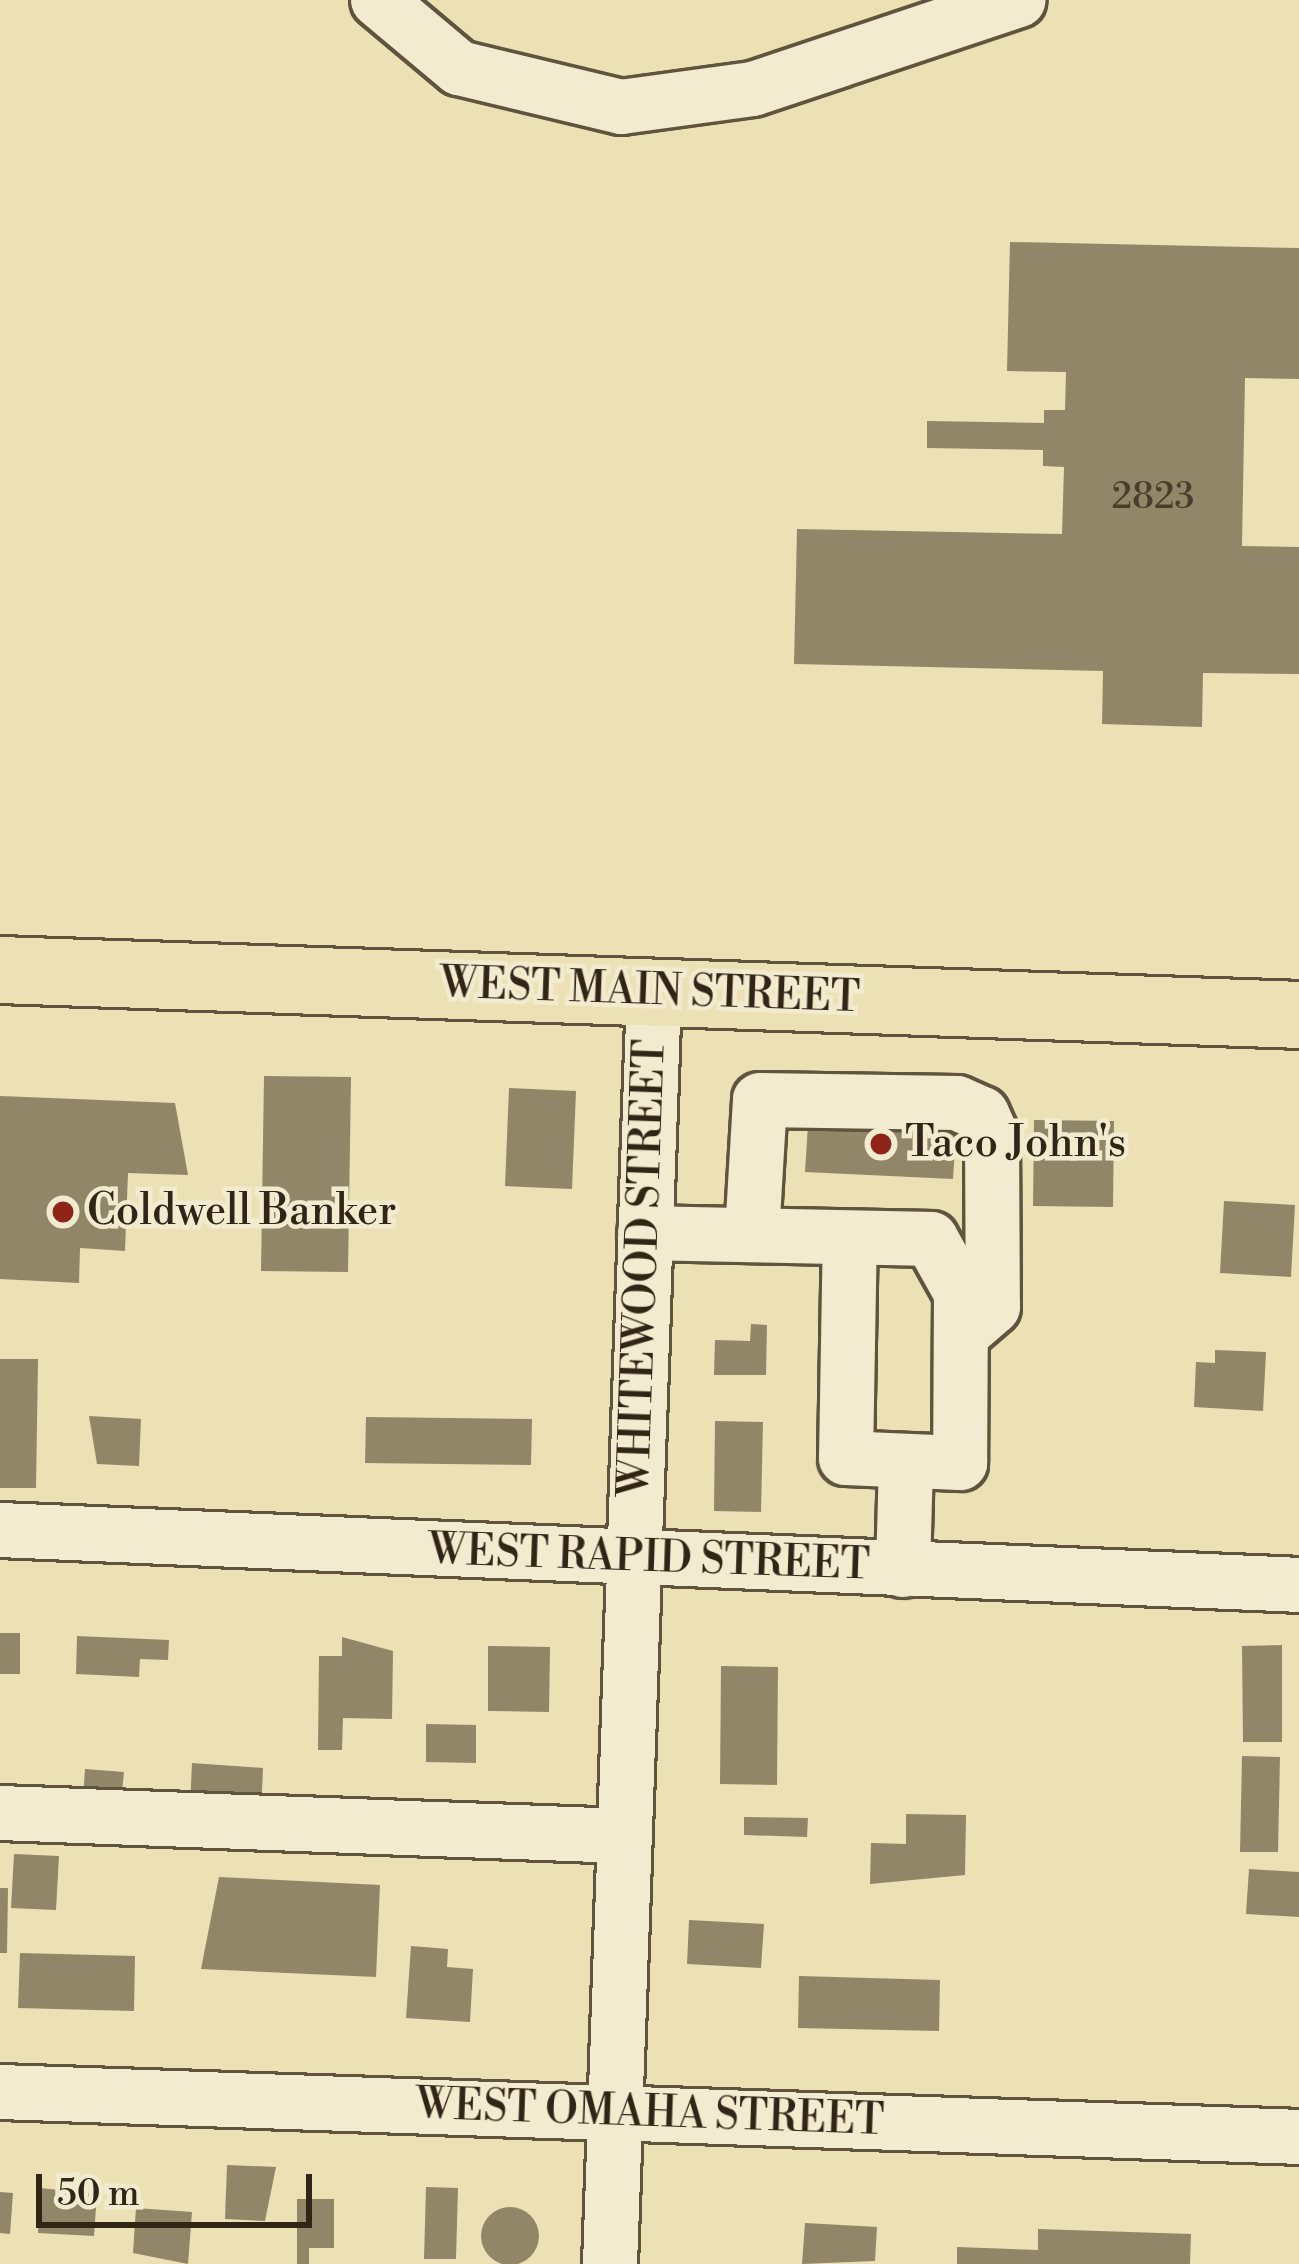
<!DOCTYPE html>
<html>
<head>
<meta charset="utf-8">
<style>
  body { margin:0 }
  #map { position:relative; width:1299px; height:2264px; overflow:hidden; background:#ece0b5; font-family:"Libre Bodoni",serif }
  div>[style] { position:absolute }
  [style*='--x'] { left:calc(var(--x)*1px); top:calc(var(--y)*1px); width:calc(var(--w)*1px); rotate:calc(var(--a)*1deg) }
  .building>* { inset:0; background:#928669 }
  .round { border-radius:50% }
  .roads { filter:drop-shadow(3px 0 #60543e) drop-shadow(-3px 0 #60543e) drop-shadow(0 3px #60543e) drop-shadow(0 -3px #60543e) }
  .minor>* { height:54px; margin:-27px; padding:0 27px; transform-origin:27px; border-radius:27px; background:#f3ebcf }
  .major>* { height:66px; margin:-33px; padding:0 33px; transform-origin:33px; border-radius:33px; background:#ece0b5 }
  .dots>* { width:33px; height:33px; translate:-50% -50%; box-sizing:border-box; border:6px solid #f3ebcf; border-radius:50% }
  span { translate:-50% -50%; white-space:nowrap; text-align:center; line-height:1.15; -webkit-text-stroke:9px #f3ebcf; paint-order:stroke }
  .number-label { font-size:36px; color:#493d2b }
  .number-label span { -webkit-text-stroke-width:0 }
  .street-label { font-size:42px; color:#312516 }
  .poi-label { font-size:42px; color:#312516 }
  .left { translate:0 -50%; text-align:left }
  .scale { position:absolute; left:36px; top:2174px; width:276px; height:54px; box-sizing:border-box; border:6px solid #312516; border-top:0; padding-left:15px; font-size:36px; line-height:42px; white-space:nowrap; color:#312516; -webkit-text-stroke:9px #f3ebcf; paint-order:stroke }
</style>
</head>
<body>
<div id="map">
  <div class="building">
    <i style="clip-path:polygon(1010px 242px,1299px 248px,1299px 379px,1245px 378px,1242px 546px,1299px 547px,1299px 674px,1203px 673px,1202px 727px,1102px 724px,1103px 671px,794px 664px,797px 529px,1062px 534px,1064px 467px,1043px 466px,1043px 450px,927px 448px,927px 421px,1044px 423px,1044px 410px,1065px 410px,1066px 372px,1007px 371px)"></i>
    <i style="clip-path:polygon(264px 1076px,351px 1077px,348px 1272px,261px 1271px)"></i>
    <i style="clip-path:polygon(509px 1088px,576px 1091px,572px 1189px,505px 1186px)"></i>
    <i style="clip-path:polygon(0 1096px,175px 1103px,188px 1175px,128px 1173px,125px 1251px,80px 1248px,79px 1283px,0 1279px)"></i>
    <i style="clip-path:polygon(809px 1108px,957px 1116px,953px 1179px,805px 1172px)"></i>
    <i style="clip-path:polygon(1034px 1120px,1114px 1121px,1113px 1207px,1033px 1206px)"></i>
    <i style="clip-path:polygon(1224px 1201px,1295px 1205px,1291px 1277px,1220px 1273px)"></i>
    <i style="clip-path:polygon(751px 1324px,767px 1325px,766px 1375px,714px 1375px,715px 1340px,750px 1341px)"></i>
    <i style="clip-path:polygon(1215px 1350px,1266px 1352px,1263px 1411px,1194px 1407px,1196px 1362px,1215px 1363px)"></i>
    <i style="clip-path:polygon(0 1359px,38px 1359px,36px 1488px,0 1488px)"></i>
    <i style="clip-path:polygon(89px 1416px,141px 1419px,139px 1466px,97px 1464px)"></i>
    <i style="clip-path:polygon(366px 1417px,532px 1419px,531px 1465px,365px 1463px)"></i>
    <i style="clip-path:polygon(715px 1421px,763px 1422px,761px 1512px,714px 1511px)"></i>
    <i style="clip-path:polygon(0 1633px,20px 1633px,20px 1674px,0 1674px)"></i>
    <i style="clip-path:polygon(77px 1636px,169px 1640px,168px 1660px,140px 1659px,139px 1677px,76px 1674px)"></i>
    <i style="clip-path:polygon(342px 1637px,393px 1651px,392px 1719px,343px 1718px,342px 1750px,318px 1750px,319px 1656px,342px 1656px)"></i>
    <i style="clip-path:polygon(1282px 1645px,1282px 1742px,1243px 1742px,1242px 1646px)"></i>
    <i style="clip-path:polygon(488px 1646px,550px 1647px,549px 1712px,488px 1711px)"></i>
    <i style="clip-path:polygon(721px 1666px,778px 1667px,777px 1785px,720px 1784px)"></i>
    <i style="clip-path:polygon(426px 1724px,476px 1725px,476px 1763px,426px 1762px)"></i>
    <i style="clip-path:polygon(1242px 1756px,1280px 1757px,1278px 1852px,1240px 1852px)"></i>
    <i style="clip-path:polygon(192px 1763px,263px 1768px,261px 1813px,190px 1808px)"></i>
    <i style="clip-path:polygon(85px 1769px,124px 1772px,121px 1802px,83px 1798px)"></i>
    <i style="clip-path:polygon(906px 1814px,966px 1815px,965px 1875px,870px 1884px,871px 1843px,906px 1844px)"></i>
    <i style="clip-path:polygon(744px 1817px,808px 1818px,807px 1837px,744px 1835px)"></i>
    <i style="clip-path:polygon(14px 1854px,59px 1856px,56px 1910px,11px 1908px)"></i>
    <i style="clip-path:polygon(1249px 1869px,1299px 1872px,1299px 1917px,1246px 1914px)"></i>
    <i style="clip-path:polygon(219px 1877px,380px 1885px,376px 1977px,201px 1969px)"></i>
    <i style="clip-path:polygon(0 1888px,8px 1888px,7px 1953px,0 1953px)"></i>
    <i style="clip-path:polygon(689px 1920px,764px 1924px,761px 1968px,687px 1964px)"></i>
    <i style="clip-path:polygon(411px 1946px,448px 1949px,447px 1967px,473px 1969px,470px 2022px,406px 2018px)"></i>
    <i style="clip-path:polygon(20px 1953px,135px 1956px,134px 2011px,18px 2008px)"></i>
    <i style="clip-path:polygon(799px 1976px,940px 1980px,939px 2031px,798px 2028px)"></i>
    <i style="clip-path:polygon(227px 2165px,276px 2167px,265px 2221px,225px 2219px)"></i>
    <i style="clip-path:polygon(426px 2187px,458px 2188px,456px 2259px,424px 2259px)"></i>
    <i style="clip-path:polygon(40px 2188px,97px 2194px,94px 2236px,38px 2233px)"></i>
    <i style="clip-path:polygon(0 2192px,13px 2193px,10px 2234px,0 2233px)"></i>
    <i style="clip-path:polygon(297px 2199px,334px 2199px,334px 2248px,309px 2248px,309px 2264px,297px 2264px)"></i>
    <i class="round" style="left:481px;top:2207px;width:58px;height:58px"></i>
    <i style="clip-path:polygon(136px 2208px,192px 2212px,188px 2264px,133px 2253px)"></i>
    <i style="clip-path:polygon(805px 2223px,877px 2227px,875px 2261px,802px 2264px)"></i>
    <i style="clip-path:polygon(1038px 2229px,1191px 2234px,1190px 2264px,957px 2264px,957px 2247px,1038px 2250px)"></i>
  </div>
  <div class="roads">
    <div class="minor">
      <i style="--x:378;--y:0;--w:106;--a:40"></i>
      <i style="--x:459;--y:68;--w:167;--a:13.5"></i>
      <i style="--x:621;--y:107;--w:133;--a:-7.8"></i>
      <i style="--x:753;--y:89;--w:280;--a:-18.5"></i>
      <i style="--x:645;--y:1233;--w:286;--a:1.2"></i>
      <i style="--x:931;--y:1239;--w:62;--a:60.9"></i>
      <i style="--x:961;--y:1293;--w:170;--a:90.3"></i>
      <i style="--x:960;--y:1463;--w:114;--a:-177.5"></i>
      <i style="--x:846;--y:1458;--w:220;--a:-89"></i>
      <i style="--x:752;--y:1235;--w:135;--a:-86.6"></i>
      <i style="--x:760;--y:1100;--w:197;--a:0.9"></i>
      <i style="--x:957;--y:1103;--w:27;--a:24"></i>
      <i style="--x:982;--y:1114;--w:24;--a:66"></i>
      <i style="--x:992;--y:1136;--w:171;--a:89.7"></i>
      <i style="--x:993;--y:1307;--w:40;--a:139"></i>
      <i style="--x:0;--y:1530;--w:1300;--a:2.42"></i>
      <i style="--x:903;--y:1570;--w:108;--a:-88.4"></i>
      <i style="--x:0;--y:1813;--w:625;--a:2.11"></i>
      <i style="--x:0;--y:2092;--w:1300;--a:1.98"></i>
      <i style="--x:610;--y:2264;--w:1273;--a:-88.02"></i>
    </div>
    <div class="major">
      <i style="--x:0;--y:970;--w:1300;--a:1.98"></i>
    </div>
  </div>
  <div class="dots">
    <i style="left:881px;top:1144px;background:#8f2418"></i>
    <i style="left:63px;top:1212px;background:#8f2418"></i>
  </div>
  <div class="number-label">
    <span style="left:1153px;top:498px">2823</span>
  </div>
  <div class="street-label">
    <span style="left:650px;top:992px;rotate:2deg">WEST MAIN STREET</span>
    <span style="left:644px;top:1268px;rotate:-88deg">WHITEWOOD STREET</span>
    <span style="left:649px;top:1559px;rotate:2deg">WEST RAPID STREET</span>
    <span style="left:650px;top:2114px;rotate:2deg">WEST OMAHA STREET</span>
  </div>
  <div class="poi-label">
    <span class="left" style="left:905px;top:1144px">Taco John's</span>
    <span class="left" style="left:87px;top:1212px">Coldwell Banker</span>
  </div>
  <div class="scale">50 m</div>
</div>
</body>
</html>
